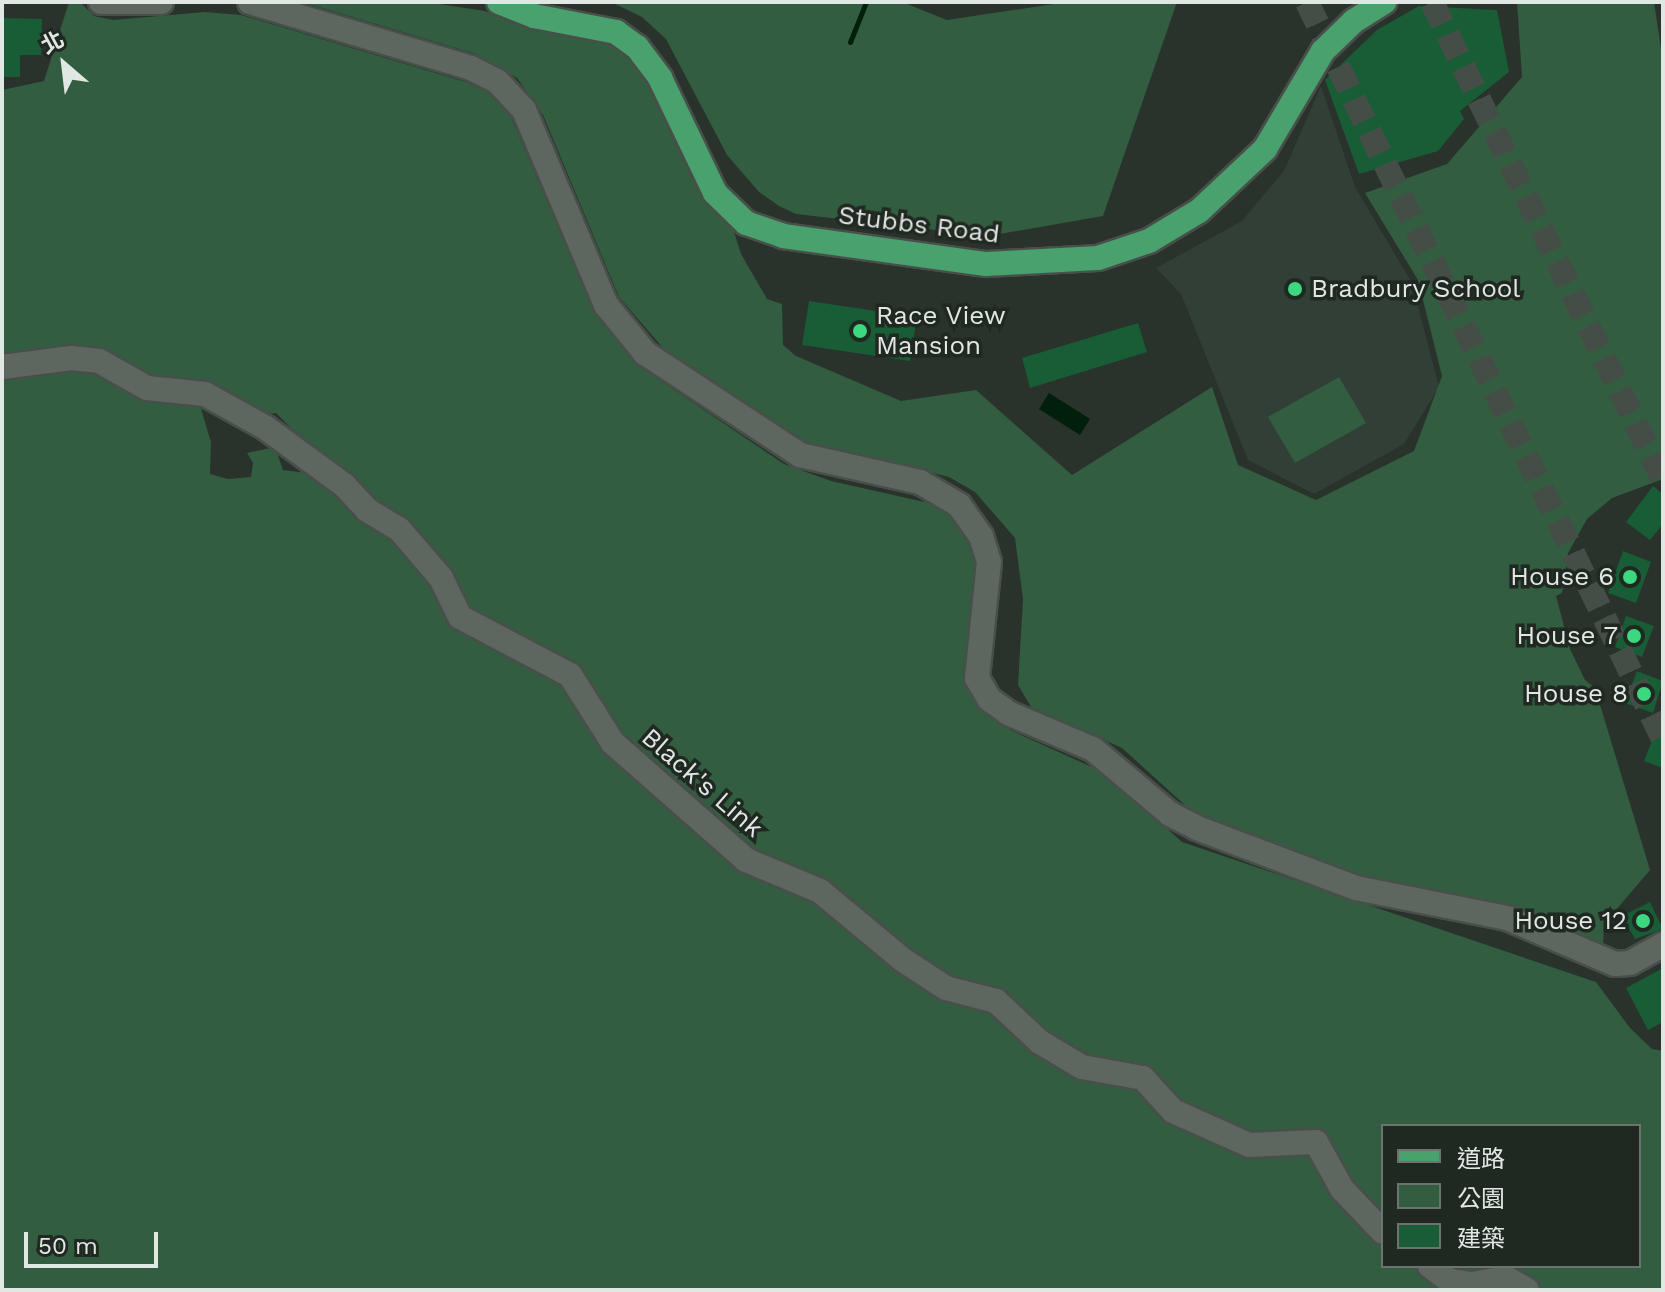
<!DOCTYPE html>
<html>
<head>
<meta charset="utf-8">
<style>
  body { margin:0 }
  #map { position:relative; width:1665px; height:1292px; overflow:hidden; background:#29322b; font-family:"Work Sans","Noto Sans TC",sans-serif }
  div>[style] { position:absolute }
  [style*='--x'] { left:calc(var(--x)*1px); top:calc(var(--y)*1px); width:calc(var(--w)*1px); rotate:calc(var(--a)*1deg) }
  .built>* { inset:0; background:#323f36 }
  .green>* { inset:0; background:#325d40 }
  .water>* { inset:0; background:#00200b }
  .stream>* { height:5px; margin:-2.5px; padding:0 2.5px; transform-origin:2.5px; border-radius:2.5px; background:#00200b }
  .building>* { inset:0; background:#185d35 }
  .highway-tunnel>* { height:24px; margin-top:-12px; transform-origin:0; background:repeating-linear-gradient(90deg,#454d47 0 24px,transparent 0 36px) }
  .roads { filter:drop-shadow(2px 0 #484f4a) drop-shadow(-2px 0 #484f4a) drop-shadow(0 2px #484f4a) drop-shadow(0 -2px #484f4a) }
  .minor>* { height:24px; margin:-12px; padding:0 12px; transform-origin:12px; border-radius:12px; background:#5d6760 }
  .major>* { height:24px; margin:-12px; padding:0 12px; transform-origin:12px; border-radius:12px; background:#49a16d }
  .dots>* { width:22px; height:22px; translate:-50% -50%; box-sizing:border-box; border:4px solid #202822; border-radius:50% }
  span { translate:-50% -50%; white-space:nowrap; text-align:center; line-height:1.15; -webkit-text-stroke:7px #202822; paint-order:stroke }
  .street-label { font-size:26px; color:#e1e7e3 }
  .poi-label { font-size:26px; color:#e1e7e3 }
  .left { translate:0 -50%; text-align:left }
  .right { translate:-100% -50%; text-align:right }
  .frame { position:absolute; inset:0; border:4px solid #e1e7e3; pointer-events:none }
  .legend { position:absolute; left:1381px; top:1124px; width:260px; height:144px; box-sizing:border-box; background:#202822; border:2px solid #6d746f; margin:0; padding:10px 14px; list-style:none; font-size:24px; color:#e1e7e3 }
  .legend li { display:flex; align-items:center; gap:16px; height:40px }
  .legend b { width:40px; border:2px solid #6d746f }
  .north { position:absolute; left:24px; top:24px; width:80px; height:80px; -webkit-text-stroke:6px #202822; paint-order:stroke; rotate:332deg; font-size:22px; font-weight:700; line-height:32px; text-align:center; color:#e1e7e3 }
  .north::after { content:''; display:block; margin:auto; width:28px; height:36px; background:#e1e7e3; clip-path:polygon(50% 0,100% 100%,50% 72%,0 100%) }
  .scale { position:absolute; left:24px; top:1232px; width:134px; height:36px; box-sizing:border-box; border:4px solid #e1e7e3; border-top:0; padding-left:10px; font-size:24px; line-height:28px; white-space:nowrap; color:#e1e7e3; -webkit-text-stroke:6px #202822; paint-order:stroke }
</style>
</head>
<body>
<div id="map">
  <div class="built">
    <i style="clip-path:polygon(1321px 86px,1355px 187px,1412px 283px,1439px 387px,1404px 444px,1314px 494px,1248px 460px,1181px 294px,1156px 268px,1242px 221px,1284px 171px)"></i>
  </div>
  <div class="green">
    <i style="clip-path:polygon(evenodd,69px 2px,80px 2px,94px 16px,113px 20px,205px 12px,241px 15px,466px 82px,489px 93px,511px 117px,594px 312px,636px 364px,784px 464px,831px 481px,938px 505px,956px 514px,987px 551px,989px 694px,1010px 730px,1105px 773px,1182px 842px,1596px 982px,1630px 1028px,1652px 1049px,1663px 1051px,1663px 1290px,2px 1290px,2px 90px,44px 81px,69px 2px,198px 399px,256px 416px,276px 413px,310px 447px,323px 475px,283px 470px,275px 447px,247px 453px,253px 463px,251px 477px,228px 479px,210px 474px,211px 442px,198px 399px,69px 2px,1383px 1126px,1639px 1126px,1639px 1266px,1383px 1266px,1383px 1126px)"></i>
    <i style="clip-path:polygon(302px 2px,426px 2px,485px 11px,529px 29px,597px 40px,620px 50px,641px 72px,693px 177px,731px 222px,741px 254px,767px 299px,782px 304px,783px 345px,796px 356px,901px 401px,976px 390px,1072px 475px,1212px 387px,1238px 465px,1316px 500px,1414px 451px,1442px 376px,1418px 280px,1365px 193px,1447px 164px,1522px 77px,1517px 2px,1654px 2px,1663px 62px,1663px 479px,1612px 498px,1587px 519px,1568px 553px,1562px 593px,1556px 596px,1570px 649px,1585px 680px,1595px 688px,1650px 870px,1604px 924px,1603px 947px,1398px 888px,1197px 816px,1122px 748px,1031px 707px,1018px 685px,1023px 599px,1015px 538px,975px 492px,949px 477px,806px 442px,663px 348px,619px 297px,543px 115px,517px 78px,476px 54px)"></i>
    <i style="clip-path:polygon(611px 2px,902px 2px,947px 20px,1067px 2px,1177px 2px,1103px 216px,988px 236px,796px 214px,779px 206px,759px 192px,727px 155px,666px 39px,642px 17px)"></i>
    <i style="clip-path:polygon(1339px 377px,1366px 423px,1295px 463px,1268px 417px)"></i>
  </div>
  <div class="water">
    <i style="clip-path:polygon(1049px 393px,1090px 419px,1080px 435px,1039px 409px)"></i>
  </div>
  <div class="stream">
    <i style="--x:850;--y:42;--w:43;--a:-68.2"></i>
  </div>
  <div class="building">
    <i style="clip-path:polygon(1419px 6px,1497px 10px,1509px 72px,1460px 111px,1464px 119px,1438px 151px,1359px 174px,1325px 80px,1377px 30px)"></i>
    <i style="clip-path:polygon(2px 18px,42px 19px,41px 55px,20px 55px,20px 77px,2px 77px)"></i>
    <i style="clip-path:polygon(809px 301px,917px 317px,910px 361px,802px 345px)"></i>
    <i style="clip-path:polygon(1138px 323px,1147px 352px,1030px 388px,1022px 358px)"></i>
    <i style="clip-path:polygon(1653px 486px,1663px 494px,1663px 524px,1650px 540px,1626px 522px)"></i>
    <i style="clip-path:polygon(1623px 551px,1651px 562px,1636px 603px,1608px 593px)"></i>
    <i style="clip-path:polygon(1626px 616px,1654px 626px,1642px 657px,1615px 647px)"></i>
    <i style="clip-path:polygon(1637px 671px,1663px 681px,1653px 713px,1625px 703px)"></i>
    <i style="clip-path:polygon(1663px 713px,1663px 768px,1644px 761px)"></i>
    <i style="clip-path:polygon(1650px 902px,1663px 929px,1635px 939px,1622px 916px)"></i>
    <i style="clip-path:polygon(1663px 968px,1663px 1022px,1648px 1030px,1626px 988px)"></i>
  </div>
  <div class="highway-tunnel">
    <i style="--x:1307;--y:2;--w:818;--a:64.22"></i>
    <i style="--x:1432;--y:2;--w:531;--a:64.21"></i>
  </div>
  <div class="roads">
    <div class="minor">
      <i style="--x:101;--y:2;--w:60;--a:0"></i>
      <i style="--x:250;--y:2;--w:231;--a:16.6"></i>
      <i style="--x:471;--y:68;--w:29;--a:27"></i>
      <i style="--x:497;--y:81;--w:40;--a:47"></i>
      <i style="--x:524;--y:110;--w:212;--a:67.2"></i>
      <i style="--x:606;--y:305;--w:62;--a:50.9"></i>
      <i style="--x:645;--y:353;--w:186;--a:33.3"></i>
      <i style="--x:800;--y:455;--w:123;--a:12.7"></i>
      <i style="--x:920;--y:482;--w:45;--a:30.5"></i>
      <i style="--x:959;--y:505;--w:38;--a:55"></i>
      <i style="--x:981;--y:536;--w:27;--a:73"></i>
      <i style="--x:989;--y:562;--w:117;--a:95.9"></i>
      <i style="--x:977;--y:678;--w:24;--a:60"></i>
      <i style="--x:989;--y:699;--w:24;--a:36"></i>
      <i style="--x:1008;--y:713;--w:92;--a:23"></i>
      <i style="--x:1093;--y:749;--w:101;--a:40.2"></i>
      <i style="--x:1170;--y:814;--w:30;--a:27"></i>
      <i style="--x:1197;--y:828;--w:170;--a:20.7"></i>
      <i style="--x:1356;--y:888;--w:154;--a:11.2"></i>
      <i style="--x:1507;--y:918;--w:117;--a:23.1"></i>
      <i style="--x:1615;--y:964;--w:15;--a:-4"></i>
      <i style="--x:1630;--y:963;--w:38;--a:-29"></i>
      <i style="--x:2;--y:367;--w:70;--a:-7.4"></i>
      <i style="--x:71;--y:358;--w:28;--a:6"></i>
      <i style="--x:99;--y:361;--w:55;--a:29.4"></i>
      <i style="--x:147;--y:388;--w:58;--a:5.9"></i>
      <i style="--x:205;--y:394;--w:70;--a:29.1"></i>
      <i style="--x:266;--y:428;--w:97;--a:36.2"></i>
      <i style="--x:344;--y:485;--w:34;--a:47"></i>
      <i style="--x:367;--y:510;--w:37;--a:31"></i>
      <i style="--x:399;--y:529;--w:65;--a:49.4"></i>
      <i style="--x:441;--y:578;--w:43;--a:64"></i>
      <i style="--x:460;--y:617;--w:124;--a:27.8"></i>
      <i style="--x:570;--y:675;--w:80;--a:57.7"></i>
      <i style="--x:613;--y:743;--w:177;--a:41.3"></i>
      <i style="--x:746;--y:860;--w:80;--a:22.7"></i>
      <i style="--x:820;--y:891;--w:108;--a:39.7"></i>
      <i style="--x:903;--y:960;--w:51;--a:33.1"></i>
      <i style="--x:946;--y:988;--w:52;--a:14.6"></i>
      <i style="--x:996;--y:1001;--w:60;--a:43"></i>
      <i style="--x:1040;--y:1042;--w:49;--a:30.8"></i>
      <i style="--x:1082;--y:1067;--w:62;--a:10.2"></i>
      <i style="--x:1143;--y:1078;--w:45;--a:47.7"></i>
      <i style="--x:1173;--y:1111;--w:83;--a:24.1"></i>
      <i style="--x:1249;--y:1145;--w:67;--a:-2.6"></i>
      <i style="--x:1316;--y:1142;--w:54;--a:61"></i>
      <i style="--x:1342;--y:1189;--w:59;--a:46.4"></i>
      <i style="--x:1430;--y:1266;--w:25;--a:37"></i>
      <i style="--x:1450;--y:1281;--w:22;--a:8"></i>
      <i style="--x:1472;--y:1284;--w:35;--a:-10"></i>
      <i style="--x:1506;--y:1278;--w:24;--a:30"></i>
    </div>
    <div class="major">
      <i style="--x:499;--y:2;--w:38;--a:22"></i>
      <i style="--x:534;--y:16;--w:84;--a:11"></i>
      <i style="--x:616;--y:32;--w:26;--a:36"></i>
      <i style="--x:637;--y:47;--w:39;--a:53"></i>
      <i style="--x:660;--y:78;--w:127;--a:64.4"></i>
      <i style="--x:715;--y:193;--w:43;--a:44.1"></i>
      <i style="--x:746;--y:223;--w:39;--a:19"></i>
      <i style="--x:783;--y:236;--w:205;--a:7.9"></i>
      <i style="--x:986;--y:264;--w:112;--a:-3.1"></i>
      <i style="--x:1098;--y:258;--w:54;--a:-18.4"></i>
      <i style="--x:1149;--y:241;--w:58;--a:-31"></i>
      <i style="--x:1199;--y:211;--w:91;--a:-43.2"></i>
      <i style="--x:1265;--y:149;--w:114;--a:-59.4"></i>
      <i style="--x:1323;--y:51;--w:43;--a:-44.1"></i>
      <i style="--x:1354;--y:21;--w:36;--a:-32"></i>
    </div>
  </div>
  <div class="dots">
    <i style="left:1295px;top:289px;background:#3cd77e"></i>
    <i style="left:860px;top:331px;background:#3cd77e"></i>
    <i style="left:1630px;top:577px;background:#3cd77e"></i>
    <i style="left:1634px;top:636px;background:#3cd77e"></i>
    <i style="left:1644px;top:694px;background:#3cd77e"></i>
    <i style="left:1643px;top:921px;background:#3cd77e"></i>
  </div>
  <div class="street-label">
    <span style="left:919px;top:225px;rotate:7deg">Stubbs Road</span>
    <span style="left:702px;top:783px;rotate:41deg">Black's Link</span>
  </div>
  <div class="poi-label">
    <span class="left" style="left:1311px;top:289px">Bradbury School</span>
    <span class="left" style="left:876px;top:331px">Race View<br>Mansion</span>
    <span class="right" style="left:1614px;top:577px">House 6</span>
    <span class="right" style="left:1618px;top:636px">House 7</span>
    <span class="right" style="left:1628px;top:694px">House 8</span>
    <span class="right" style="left:1627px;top:921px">House 12</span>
  </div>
  <div class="frame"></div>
  <ul class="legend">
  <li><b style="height:10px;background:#49a16d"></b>道路</li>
  <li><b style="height:22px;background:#325d40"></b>公園</li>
  <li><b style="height:22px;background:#185d35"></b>建築</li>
  </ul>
  <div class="north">北</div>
  <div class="scale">50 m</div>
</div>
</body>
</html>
